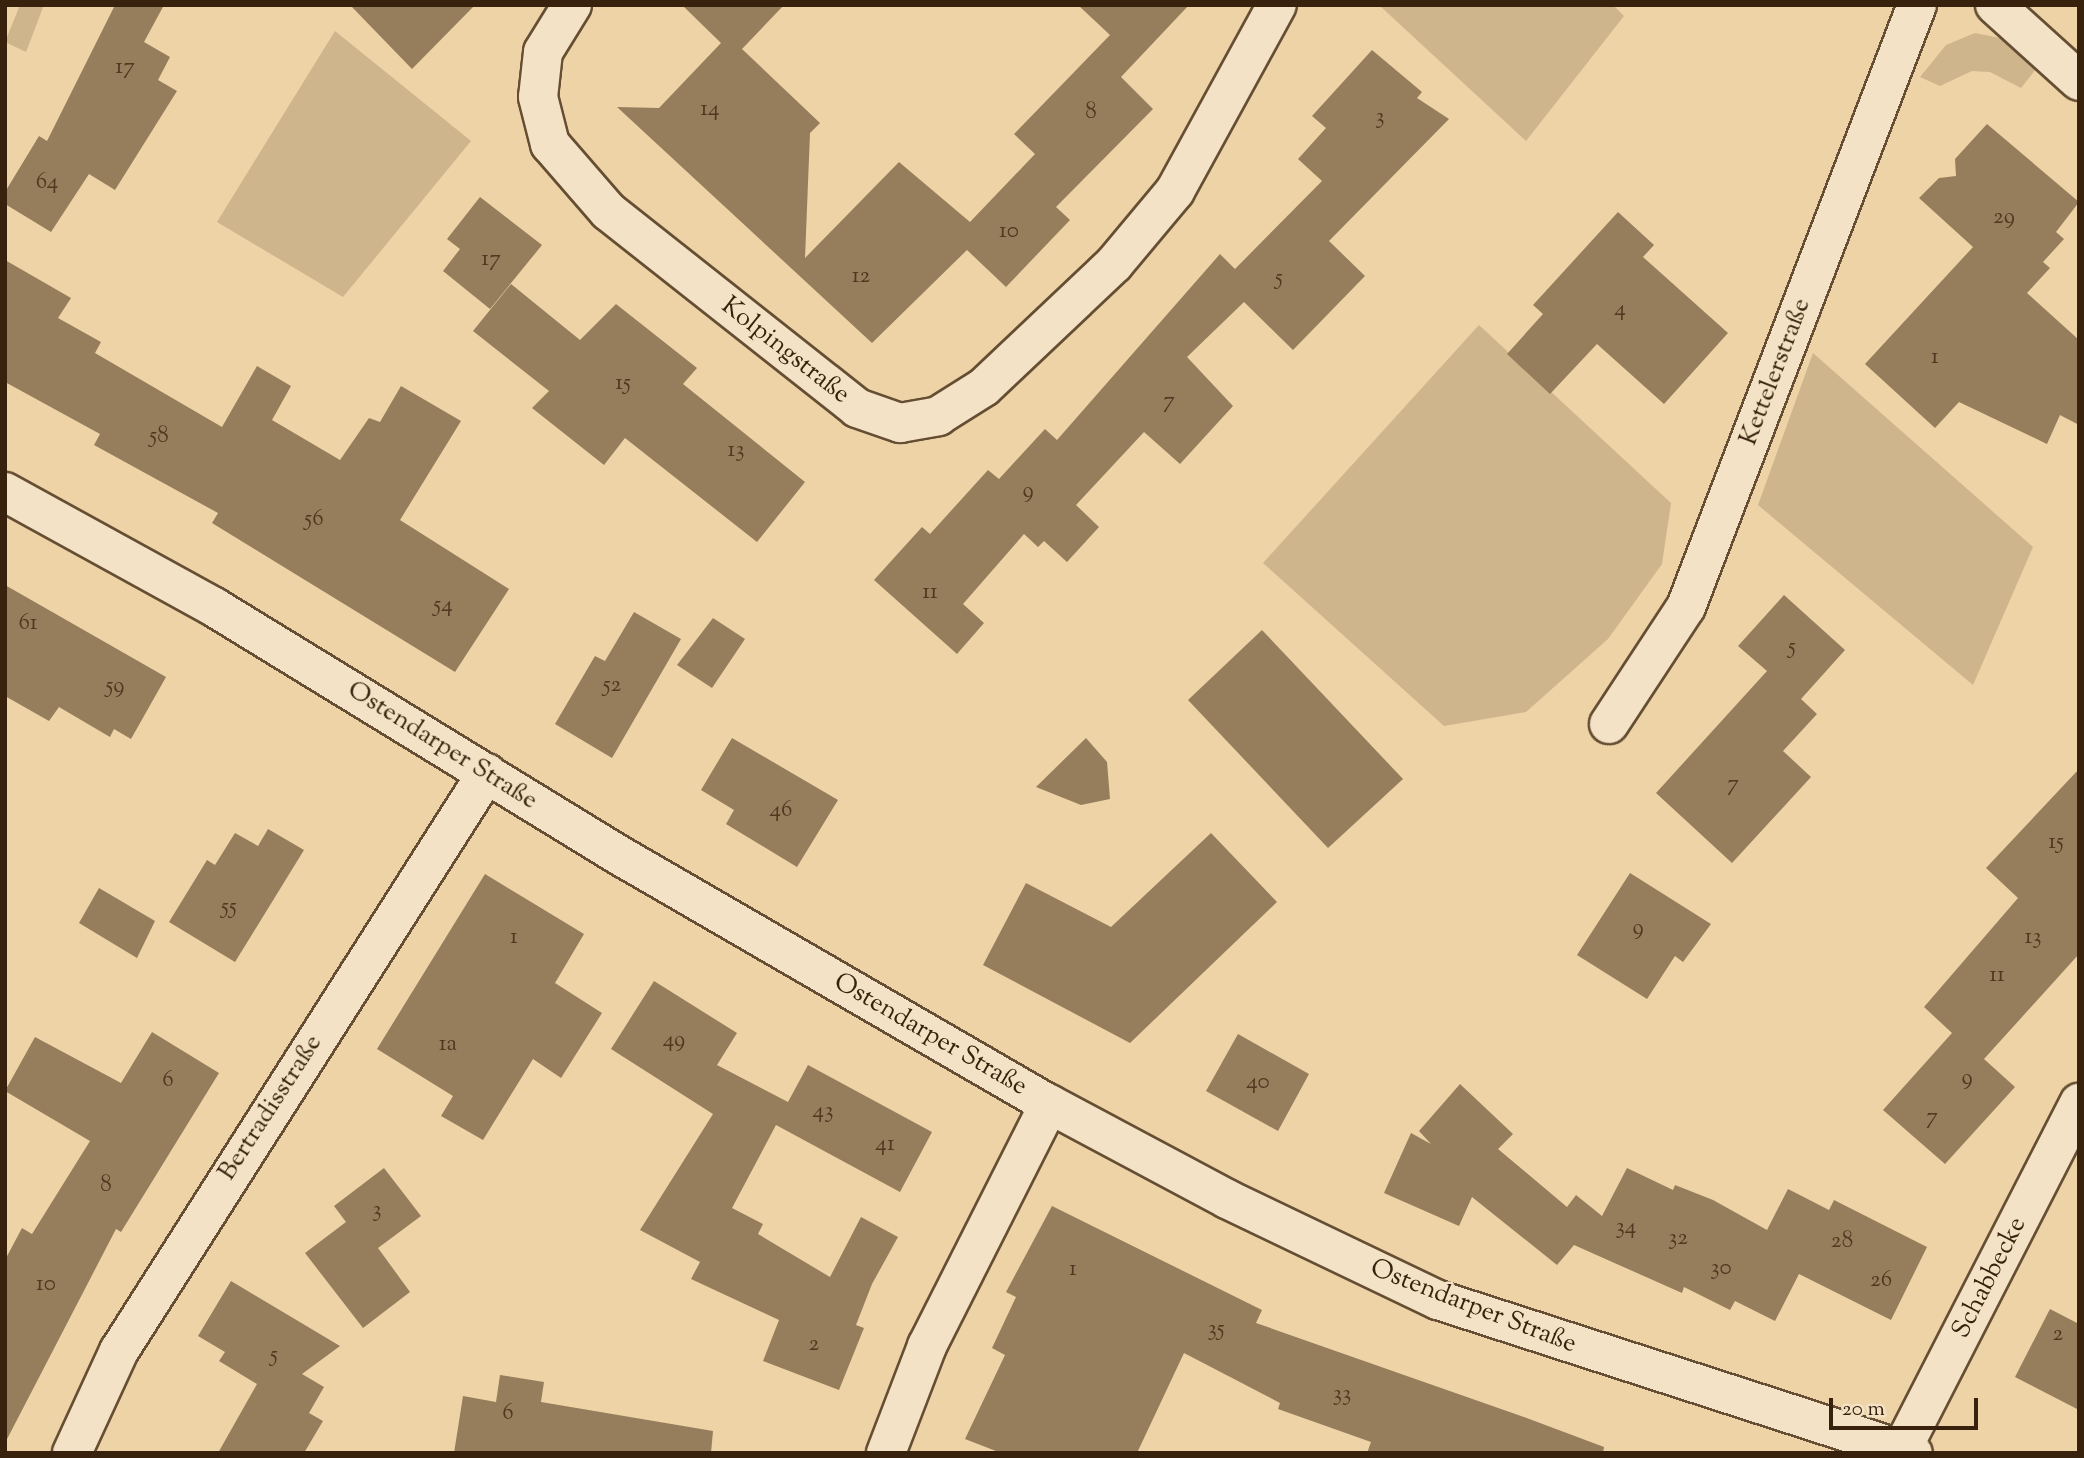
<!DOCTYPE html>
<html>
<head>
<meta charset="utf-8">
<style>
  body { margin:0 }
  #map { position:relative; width:2084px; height:1458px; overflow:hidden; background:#edd3a6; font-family:"Sorts Mill Goudy",serif }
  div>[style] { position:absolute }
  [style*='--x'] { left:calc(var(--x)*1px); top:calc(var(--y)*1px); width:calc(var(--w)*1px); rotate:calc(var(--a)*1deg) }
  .green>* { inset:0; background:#ceb58c }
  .building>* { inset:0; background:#967e5d }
  .roads { filter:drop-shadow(2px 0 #654e33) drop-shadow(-2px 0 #654e33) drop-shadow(0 2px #654e33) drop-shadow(0 -2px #654e33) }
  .minor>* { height:38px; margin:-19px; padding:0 19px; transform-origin:19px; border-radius:19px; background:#f3e2c5 }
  span { translate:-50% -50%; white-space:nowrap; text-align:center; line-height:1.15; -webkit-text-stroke:5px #f3e2c5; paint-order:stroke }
  .number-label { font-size:23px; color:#503821 }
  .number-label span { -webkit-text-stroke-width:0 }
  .street-label { font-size:26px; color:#38210d }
  .frame { position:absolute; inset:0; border:7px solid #38210d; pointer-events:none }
  .scale { position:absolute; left:1829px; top:1398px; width:149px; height:32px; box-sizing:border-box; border:4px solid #38210d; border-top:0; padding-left:9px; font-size:21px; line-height:24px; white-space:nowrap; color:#38210d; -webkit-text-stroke:5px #f3e2c5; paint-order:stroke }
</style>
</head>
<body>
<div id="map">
  <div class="green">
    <i style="clip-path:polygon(20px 5px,44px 5px,26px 52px,5px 42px)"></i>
    <i style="clip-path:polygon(1379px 5px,1613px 5px,1624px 16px,1526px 141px)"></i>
    <i style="clip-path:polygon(335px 31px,471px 141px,343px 297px,217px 222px)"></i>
    <i style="clip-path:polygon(1975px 33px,2005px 39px,2040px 64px,2021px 88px,1990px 72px,1972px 71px,1940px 86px,1920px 77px,1946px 45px)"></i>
    <i style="clip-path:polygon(1479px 325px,1671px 503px,1662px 564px,1608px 639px,1526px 712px,1444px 726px,1263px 563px)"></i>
    <i style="clip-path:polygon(1813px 353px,2033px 547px,1973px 685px,1758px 505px)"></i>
  </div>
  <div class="building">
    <i style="clip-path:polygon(115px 5px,164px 5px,144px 42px,170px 57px,158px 80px,177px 91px,115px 190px,89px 174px,51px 232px,5px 204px,5px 192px,39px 136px,47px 141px)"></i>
    <i style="clip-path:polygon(350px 5px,475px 5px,412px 69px)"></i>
    <i style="clip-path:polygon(682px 5px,784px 5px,742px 49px,820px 123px,810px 133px,805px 258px,899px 162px,970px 222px,1035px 154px,1014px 134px,1110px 35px,1078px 5px,1189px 5px,1121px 77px,1153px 109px,1056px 207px,1070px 220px,1006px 287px,967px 250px,872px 343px,617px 107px,659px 108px,721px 43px)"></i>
    <i style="clip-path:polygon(1372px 50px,1422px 92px,1417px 98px,1449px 119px,1329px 241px,1365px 276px,1293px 350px,1244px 302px,1187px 357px,1233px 406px,1180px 464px,1144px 432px,1076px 505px,1099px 527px,1067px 562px,1044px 541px,1038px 547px,1024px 534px,963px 604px,984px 623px,957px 654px,874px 580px,922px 527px,930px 534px,988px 470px,999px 479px,1045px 429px,1057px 440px,1220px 254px,1235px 269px,1322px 181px,1298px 159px,1326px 128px,1312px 116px)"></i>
    <i style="clip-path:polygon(1987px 124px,2079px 202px,2056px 232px,2064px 239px,2043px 262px,2050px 268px,2027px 293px,2079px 340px,2079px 425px,2060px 415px,2047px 444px,1959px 402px,1935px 428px,1865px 364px,1973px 247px,1919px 198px,1939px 178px,1956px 176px,1955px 159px)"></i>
    <i style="clip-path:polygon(480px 197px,542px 245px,490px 309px,443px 271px,460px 249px,447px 239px)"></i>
    <i style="clip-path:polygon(1618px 212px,1654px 245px,1643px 257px,1728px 333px,1664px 404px,1597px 344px,1550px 394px,1507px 354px,1543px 314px,1533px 305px)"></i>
    <i style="clip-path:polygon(5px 260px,71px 298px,58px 318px,101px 342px,95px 353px,222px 427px,257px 366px,291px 386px,272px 420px,340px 460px,369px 418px,380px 422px,401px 386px,461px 421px,400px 520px,509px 589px,455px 672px,212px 523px,218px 513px,94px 445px,100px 434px,5px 382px)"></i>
    <i style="clip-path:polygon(511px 284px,580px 340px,616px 304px,697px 368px,683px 384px,805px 482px,757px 542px,625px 438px,604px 465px,532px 408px,549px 391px,473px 331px)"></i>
    <i style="clip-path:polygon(5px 585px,166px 677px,131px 739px,114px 729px,110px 737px,59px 707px,49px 721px,5px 696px)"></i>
    <i style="clip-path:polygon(1784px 595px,1845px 650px,1801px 699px,1817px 714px,1783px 751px,1811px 777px,1732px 863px,1656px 793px,1767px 671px,1738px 646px)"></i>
    <i style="clip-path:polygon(634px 612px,681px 639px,612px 758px,555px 724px,595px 656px,605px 661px)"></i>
    <i style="clip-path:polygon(713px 618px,745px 639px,712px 688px,677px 665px)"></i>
    <i style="clip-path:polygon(1262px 630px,1403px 779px,1328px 848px,1188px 700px)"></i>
    <i style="clip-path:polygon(732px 738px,838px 800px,797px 867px,726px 824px,734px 810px,701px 790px)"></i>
    <i style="clip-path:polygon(1086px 738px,1107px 762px,1110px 799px,1081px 805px,1036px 787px)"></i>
    <i style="clip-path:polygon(2079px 769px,2079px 954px,1984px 1059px,2015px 1087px,1945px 1164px,1883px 1110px,1952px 1033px,1924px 1007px,2018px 898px,1986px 868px)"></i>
    <i style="clip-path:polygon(268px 829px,304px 850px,235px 962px,169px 922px,207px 860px,215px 865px,235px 833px,258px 846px)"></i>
    <i style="clip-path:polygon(1211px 833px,1277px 902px,1130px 1043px,983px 965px,1026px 883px,1111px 927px)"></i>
    <i style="clip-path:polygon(1630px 873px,1711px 924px,1683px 962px,1675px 956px,1647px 999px,1577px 955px)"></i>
    <i style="clip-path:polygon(485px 874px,584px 934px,555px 983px,602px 1013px,561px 1078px,533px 1059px,483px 1140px,441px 1116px,453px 1096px,377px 1049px)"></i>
    <i style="clip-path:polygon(99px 888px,155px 921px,137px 958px,79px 923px)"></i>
    <i style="clip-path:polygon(654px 981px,737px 1033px,717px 1065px,788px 1102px,808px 1065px,932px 1132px,900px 1192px,776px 1125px,732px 1208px,763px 1224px,758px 1234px,830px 1277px,861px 1217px,898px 1237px,872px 1284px,856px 1325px,864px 1328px,839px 1390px,763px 1361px,779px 1320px,691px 1279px,700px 1262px,640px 1230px,713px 1114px,611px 1049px)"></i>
    <i style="clip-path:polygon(152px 1032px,219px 1073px,121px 1232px,116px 1229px,5px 1443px,5px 1260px,22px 1228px,32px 1234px,90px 1141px,5px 1091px,35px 1037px,121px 1083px)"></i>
    <i style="clip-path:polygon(1238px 1034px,1309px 1074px,1278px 1131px,1206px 1091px)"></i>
    <i style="clip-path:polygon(1460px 1084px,1513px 1134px,1498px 1149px,1567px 1207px,1576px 1195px,1602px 1216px,1627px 1168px,1673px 1190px,1675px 1185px,1713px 1200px,1767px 1230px,1788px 1189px,1829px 1210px,1834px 1200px,1927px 1247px,1891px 1320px,1799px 1274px,1775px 1321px,1735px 1301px,1730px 1310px,1684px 1287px,1682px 1293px,1574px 1245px,1557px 1265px,1472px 1197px,1459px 1226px,1384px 1193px,1411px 1133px,1431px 1144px,1419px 1131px)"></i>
    <i style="clip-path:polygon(384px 1168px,421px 1216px,378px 1248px,410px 1292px,363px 1328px,305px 1253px,346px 1222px,334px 1206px)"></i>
    <i style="clip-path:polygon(1052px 1206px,1262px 1310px,1256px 1323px,1521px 1416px,1604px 1447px,1603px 1453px,1367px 1453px,1371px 1442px,1278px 1409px,1280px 1403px,1184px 1353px,1137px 1453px,1001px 1453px,965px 1439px,1005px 1355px,992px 1348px,1016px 1297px,1006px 1292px)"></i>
    <i style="clip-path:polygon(231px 1281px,340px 1346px,302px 1374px,324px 1387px,309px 1413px,323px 1421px,304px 1453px,218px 1453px,257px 1384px,219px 1361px,225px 1352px,198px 1336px)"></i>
    <i style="clip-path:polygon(2050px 1309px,2079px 1324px,2079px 1410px,2015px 1377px)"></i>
    <i style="clip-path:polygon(500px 1375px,544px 1382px,541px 1402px,713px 1431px,711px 1453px,454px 1453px,463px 1396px,496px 1402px)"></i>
  </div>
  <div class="roads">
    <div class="minor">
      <i style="--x:572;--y:5;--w:55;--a:121.7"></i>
      <i style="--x:543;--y:52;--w:45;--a:96.3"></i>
      <i style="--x:538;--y:97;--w:49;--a:75.7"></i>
      <i style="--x:550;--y:144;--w:89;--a:49.1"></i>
      <i style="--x:608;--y:211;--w:318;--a:38.3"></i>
      <i style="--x:857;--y:408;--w:46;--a:19.2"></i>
      <i style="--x:900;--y:423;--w:39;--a:-10"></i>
      <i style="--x:938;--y:416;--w:54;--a:-32.2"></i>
      <i style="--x:984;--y:387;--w:179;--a:-43.4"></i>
      <i style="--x:1114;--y:264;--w:95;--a:-50.1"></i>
      <i style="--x:1175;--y:191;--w:212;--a:-61.3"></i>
      <i style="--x:1995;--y:5;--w:113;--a:42.1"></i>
      <i style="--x:5;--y:492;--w:239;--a:28.8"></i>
      <i style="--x:214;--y:607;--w:481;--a:31.5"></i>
      <i style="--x:624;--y:858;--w:491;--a:30.1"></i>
      <i style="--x:1049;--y:1104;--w:202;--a:28.1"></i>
      <i style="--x:1227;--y:1199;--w:234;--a:25.6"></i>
      <i style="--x:1438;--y:1300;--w:499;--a:17.9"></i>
      <i style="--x:1609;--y:724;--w:140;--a:-56.7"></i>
      <i style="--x:1686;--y:607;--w:645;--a:-69.01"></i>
      <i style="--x:1902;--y:1449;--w:389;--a:-62.9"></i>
      <i style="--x:72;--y:1453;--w:112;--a:-65.3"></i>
      <i style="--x:119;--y:1351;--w:685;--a:-57.52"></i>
      <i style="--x:886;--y:1453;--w:115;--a:-69"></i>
      <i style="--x:927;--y:1346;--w:271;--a:-63.2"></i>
    </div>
  </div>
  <div class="number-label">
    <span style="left:125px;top:68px">17</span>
    <span style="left:710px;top:110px">14</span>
    <span style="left:1091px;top:113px">8</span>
    <span style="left:1380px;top:118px">3</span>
    <span style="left:47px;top:183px">64</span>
    <span style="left:2004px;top:218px">29</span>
    <span style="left:1009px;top:232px">10</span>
    <span style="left:491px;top:260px">17</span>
    <span style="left:861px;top:277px">12</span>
    <span style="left:1279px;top:279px">5</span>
    <span style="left:1620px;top:310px">4</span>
    <span style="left:1935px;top:358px">1</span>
    <span style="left:623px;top:384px">15</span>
    <span style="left:1169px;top:402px">7</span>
    <span style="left:159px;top:437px">58</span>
    <span style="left:736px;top:451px">13</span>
    <span style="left:1028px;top:492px">9</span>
    <span style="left:314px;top:520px">56</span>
    <span style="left:930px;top:593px">11</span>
    <span style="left:443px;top:606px">54</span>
    <span style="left:28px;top:624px">61</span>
    <span style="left:1792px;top:648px">5</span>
    <span style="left:612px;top:686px">52</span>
    <span style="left:115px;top:687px">59</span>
    <span style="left:1733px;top:785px">7</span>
    <span style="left:781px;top:811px">46</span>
    <span style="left:2056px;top:843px">15</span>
    <span style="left:229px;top:908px">55</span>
    <span style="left:1638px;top:929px">9</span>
    <span style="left:514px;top:938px">1</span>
    <span style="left:2033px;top:938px">13</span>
    <span style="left:1997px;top:976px">11</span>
    <span style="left:674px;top:1041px">49</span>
    <span style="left:448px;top:1045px">1a</span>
    <span style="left:1967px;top:1079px">9</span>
    <span style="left:168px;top:1081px">6</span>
    <span style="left:1258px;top:1083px">40</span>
    <span style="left:823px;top:1112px">43</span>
    <span style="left:1932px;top:1118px">7</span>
    <span style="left:885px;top:1145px">41</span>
    <span style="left:106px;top:1186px">8</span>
    <span style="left:377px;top:1211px">3</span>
    <span style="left:1626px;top:1228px">34</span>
    <span style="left:1678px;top:1239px">32</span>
    <span style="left:1842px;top:1242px">28</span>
    <span style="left:1721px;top:1269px">30</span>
    <span style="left:1073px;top:1270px">1</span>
    <span style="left:1881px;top:1281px">26</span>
    <span style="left:46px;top:1285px">10</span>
    <span style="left:1216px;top:1330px">35</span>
    <span style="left:2058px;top:1335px">2</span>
    <span style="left:814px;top:1345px">2</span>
    <span style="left:274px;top:1356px">5</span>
    <span style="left:1342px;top:1395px">33</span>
    <span style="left:508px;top:1414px">6</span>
  </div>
  <div class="street-label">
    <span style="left:785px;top:351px;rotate:38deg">Kolpingstraße</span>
    <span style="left:1776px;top:372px;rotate:-69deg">Kettelerstraße</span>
    <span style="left:442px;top:746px;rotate:32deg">Ostendarper Straße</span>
    <span style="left:930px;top:1035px;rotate:30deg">Ostendarper Straße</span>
    <span style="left:271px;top:1108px;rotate:-57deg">Bertradisstraße</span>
    <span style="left:1990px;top:1278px;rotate:-63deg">Schabbecke</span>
    <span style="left:1473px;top:1307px;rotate:21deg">Ostendarper Straße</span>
  </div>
  <div class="frame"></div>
  <div class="scale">20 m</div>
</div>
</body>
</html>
